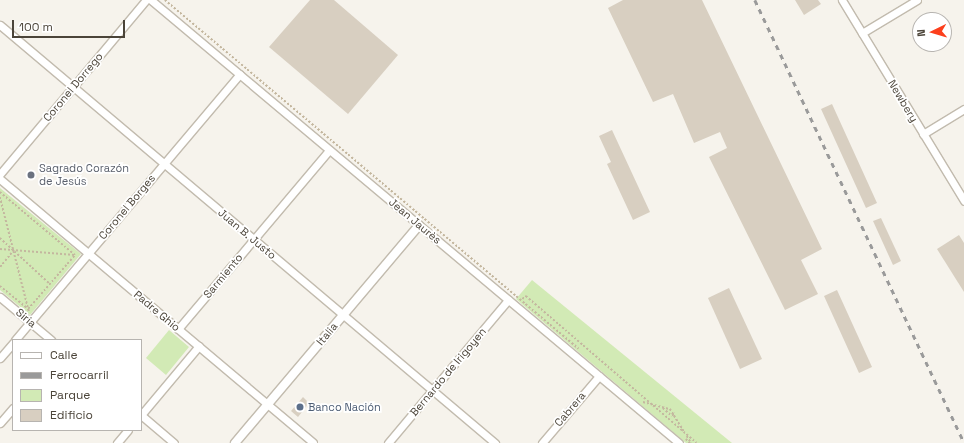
<!DOCTYPE html>
<html>
<head>
<meta charset="utf-8">
<style>
  body { margin:0 }
  #map { position:relative; width:964px; height:443px; overflow:hidden; background:#f6f3ec; font-family:"Space Grotesk",sans-serif }
  div>[style] { position:absolute }
  [style*='--x'] { left:calc(var(--x)*1px); top:calc(var(--y)*1px); width:calc(var(--w)*1px); rotate:calc(var(--a)*1deg) }
  .green>* { inset:0; background:#d2eab5 }
  .building>* { inset:0; background:#d8cfc1 }
  .path>* { height:1.5px; margin-top:-0.75px; transform-origin:0; background:repeating-linear-gradient(90deg,#c4b79f 0 2px,transparent 0 4px) }
  .roads { filter:drop-shadow(1px 0 #c2bbae) drop-shadow(-1px 0 #c2bbae) drop-shadow(0 1px #c2bbae) drop-shadow(0 -1px #c2bbae) }
  .minor>* { height:7px; margin:-3.5px; padding:0 3.5px; transform-origin:3.5px; border-radius:3.5px; background:#fff }
  .tertiary>* { height:8px; margin:-4px; padding:0 4px; transform-origin:4px; border-radius:4px; background:#fff }
  .rail>* { height:2.5px; margin-top:-1.25px; transform-origin:0; background:repeating-linear-gradient(90deg,#9a9a9a 0 5px,transparent 0 10px) }
  .dots>* { width:11px; height:11px; translate:-50% -50%; box-sizing:border-box; border:2px solid #fff; border-radius:50% }
  span { translate:-50% -50%; white-space:nowrap; text-align:center; line-height:1.15; -webkit-text-stroke:3.5px #fff; paint-order:stroke }
  .street-label { font-size:11px; color:#4b4439 }
  .worship-label { font-size:11px; color:#5b616d }
  .left { translate:0 -50%; text-align:left }
  .service-label { font-size:11px; color:#4e5e75 }
  .legend { position:absolute; left:12px; top:339px; width:130px; height:92px; box-sizing:border-box; background:#fff; border:1px solid #b7b4b0; margin:0; padding:5px 7px; list-style:none; font-size:12px; color:#4b4439 }
  .legend li { display:flex; align-items:center; gap:8px; height:20px }
  .legend b { width:20px; border:1px solid #b7b4b0 }
  .north { position:absolute; left:912px; top:12px; width:40px; height:40px; box-sizing:border-box; background:#fff; border:1px solid #b7b4b0; border-radius:50%; rotate:265deg; font-size:11px; font-weight:700; line-height:16px; text-align:center; color:#4b4439 }
  .north::after { content:''; display:block; margin:auto; width:14px; height:18px; background:#fc3f1d; clip-path:polygon(50% 0,100% 100%,50% 72%,0 100%) }
  .scale { position:absolute; left:12px; top:20px; width:113px; height:18px; box-sizing:border-box; border:2px solid #4b4439; border-top:0; padding-left:5px; font-size:12px; line-height:14px; white-space:nowrap; color:#4b4439; -webkit-text-stroke:3px #fff; paint-order:stroke }
</style>
</head>
<body>
<div id="map">
  <div class="green">
    <i style="clip-path:polygon(0 188px,81px 254px,30px 315px,0 290px)"></i>
    <i style="clip-path:polygon(532px 280px,732px 443px,686px 443px,516px 299px)"></i>
    <i style="clip-path:polygon(169px 330px,189px 347px,166px 375px,146px 358px)"></i>
  </div>
  <div class="building">
    <i style="clip-path:polygon(310px 0,334px 0,398px 55px,348px 114px,269px 47px)"></i>
    <i style="clip-path:polygon(623px 0,702px 0,822px 249px,801px 260px,818px 294px,785px 310px,709px 157px,727px 148px,720px 132px,694px 143px,673px 94px,653px 102px,608px 8px)"></i>
    <i style="clip-path:polygon(795px 0,818px 0,821px 4px,804px 15px)"></i>
    <i style="clip-path:polygon(832px 104px,877px 203px,866px 208px,821px 109px)"></i>
    <i style="clip-path:polygon(612px 130px,650px 212px,633px 220px,607px 164px,611px 162px,599px 136px)"></i>
    <i style="clip-path:polygon(881px 218px,901px 261px,893px 265px,873px 221px)"></i>
    <i style="clip-path:polygon(959px 235px,964px 243px,964px 292px,937px 249px)"></i>
    <i style="clip-path:polygon(729px 288px,762px 359px,740px 369px,708px 298px)"></i>
    <i style="clip-path:polygon(837px 290px,872px 367px,859px 373px,824px 296px)"></i>
    <i style="clip-path:polygon(303px 397px,309px 403px,298px 417px,291px 411px)"></i>
  </div>
  <div class="path">
    <i style="--x:165;--y:0;--w:541;--a:40.13"></i>
    <i style="--x:0;--y:192;--w:98;--a:40"></i>
    <i style="--x:0;--y:197;--w:119;--a:75.8"></i>
    <i style="--x:0;--y:238;--w:68;--a:42.6"></i>
    <i style="--x:0;--y:249;--w:75;--a:4.6"></i>
    <i style="--x:0;--y:267;--w:22;--a:-51"></i>
    <i style="--x:0;--y:286;--w:36;--a:39"></i>
    <i style="--x:28;--y:309;--w:72;--a:-49"></i>
    <i style="--x:522;--y:299;--w:5;--a:-37"></i>
    <i style="--x:526;--y:296;--w:225;--a:40.7"></i>
    <i style="--x:643;--y:402;--w:28;--a:15"></i>
    <i style="--x:670;--y:409;--w:28;--a:58"></i>
    <i style="--x:663;--y:408;--w:12;--a:42"></i>
    <i style="--x:672;--y:416;--w:4;--a:-56"></i>
    <i style="--x:687;--y:436;--w:8;--a:60"></i>
    <i style="--x:686;--y:439;--w:6;--a:45"></i>
  </div>
  <div class="roads">
    <div class="minor">
      <i style="--x:151;--y:0;--w:689;--a:40"></i>
      <i style="--x:842;--y:0;--w:235;--a:58.7"></i>
      <i style="--x:0;--y:25;--w:648;--a:40.18"></i>
      <i style="--x:862;--y:33;--w:64;--a:-31"></i>
      <i style="--x:923;--y:134;--w:48;--a:-31.4"></i>
      <i style="--x:0;--y:174;--w:227;--a:-50"></i>
      <i style="--x:0;--y:179;--w:409;--a:40.1"></i>
      <i style="--x:0;--y:297;--w:67;--a:40.1"></i>
      <i style="--x:178;--y:329;--w:234;--a:-49.8"></i>
      <i style="--x:15;--y:340;--w:348;--a:-49.8"></i>
      <i style="--x:0;--y:358;--w:20;--a:-49"></i>
      <i style="--x:141;--y:415;--w:90;--a:-50"></i>
      <i style="--x:141;--y:415;--w:43;--a:40.3"></i>
      <i style="--x:0;--y:423;--w:20;--a:-49"></i>
      <i style="--x:117;--y:443;--w:17;--a:-50"></i>
      <i style="--x:388;--y:443;--w:187;--a:-50"></i>
      <i style="--x:542;--y:443;--w:88;--a:-49.6"></i>
    </div>
    <div class="tertiary">
      <i style="--x:235;--y:443;--w:285;--a:-49.8"></i>
    </div>
  </div>
  <div class="rail">
    <i style="--x:755;--y:0;--w:490;--a:64.7"></i>
  </div>
  <div class="dots">
    <i style="left:31px;top:175px;background:#6b7280"></i>
    <i style="left:300px;top:407px;background:#5c6f8a"></i>
  </div>
  <div class="street-label">
    <span style="left:73px;top:87px;rotate:-50deg">Coronel Dorrego</span>
    <span style="left:903px;top:101px;rotate:59deg">Newbery</span>
    <span style="left:127px;top:207px;rotate:-50deg">Coronel Borges</span>
    <span style="left:415px;top:221px;rotate:40deg">Jean Jaurès</span>
    <span style="left:247px;top:234px;rotate:40deg">Juan B. Justo</span>
    <span style="left:223px;top:276px;rotate:-50deg">Sarmiento</span>
    <span style="left:157px;top:311px;rotate:40deg">Padre Ghio</span>
    <span style="left:26px;top:318px;rotate:40deg">Siria</span>
    <span style="left:327px;top:334px;rotate:-50deg">Italia</span>
    <span style="left:448px;top:372px;rotate:-50deg">Bernardo de Irigoyen</span>
    <span style="left:570px;top:409px;rotate:-50deg">Cabrera</span>
  </div>
  <div class="worship-label">
    <span class="left" style="left:39px;top:175px">Sagrado Corazón<br>de Jesús</span>
  </div>
  <div class="service-label">
    <span class="left" style="left:308px;top:407px">Banco Nación</span>
  </div>
  <ul class="legend">
  <li><b style="height:5px;background:#fff"></b>Calle</li>
  <li><b style="height:5px;background:#9a9a9a"></b>Ferrocarril</li>
  <li><b style="height:11px;background:#d2eab5"></b>Parque</li>
  <li><b style="height:11px;background:#d8cfc1"></b>Edificio</li>
  </ul>
  <div class="north">N</div>
  <div class="scale">100 m</div>
</div>
</body>
</html>
